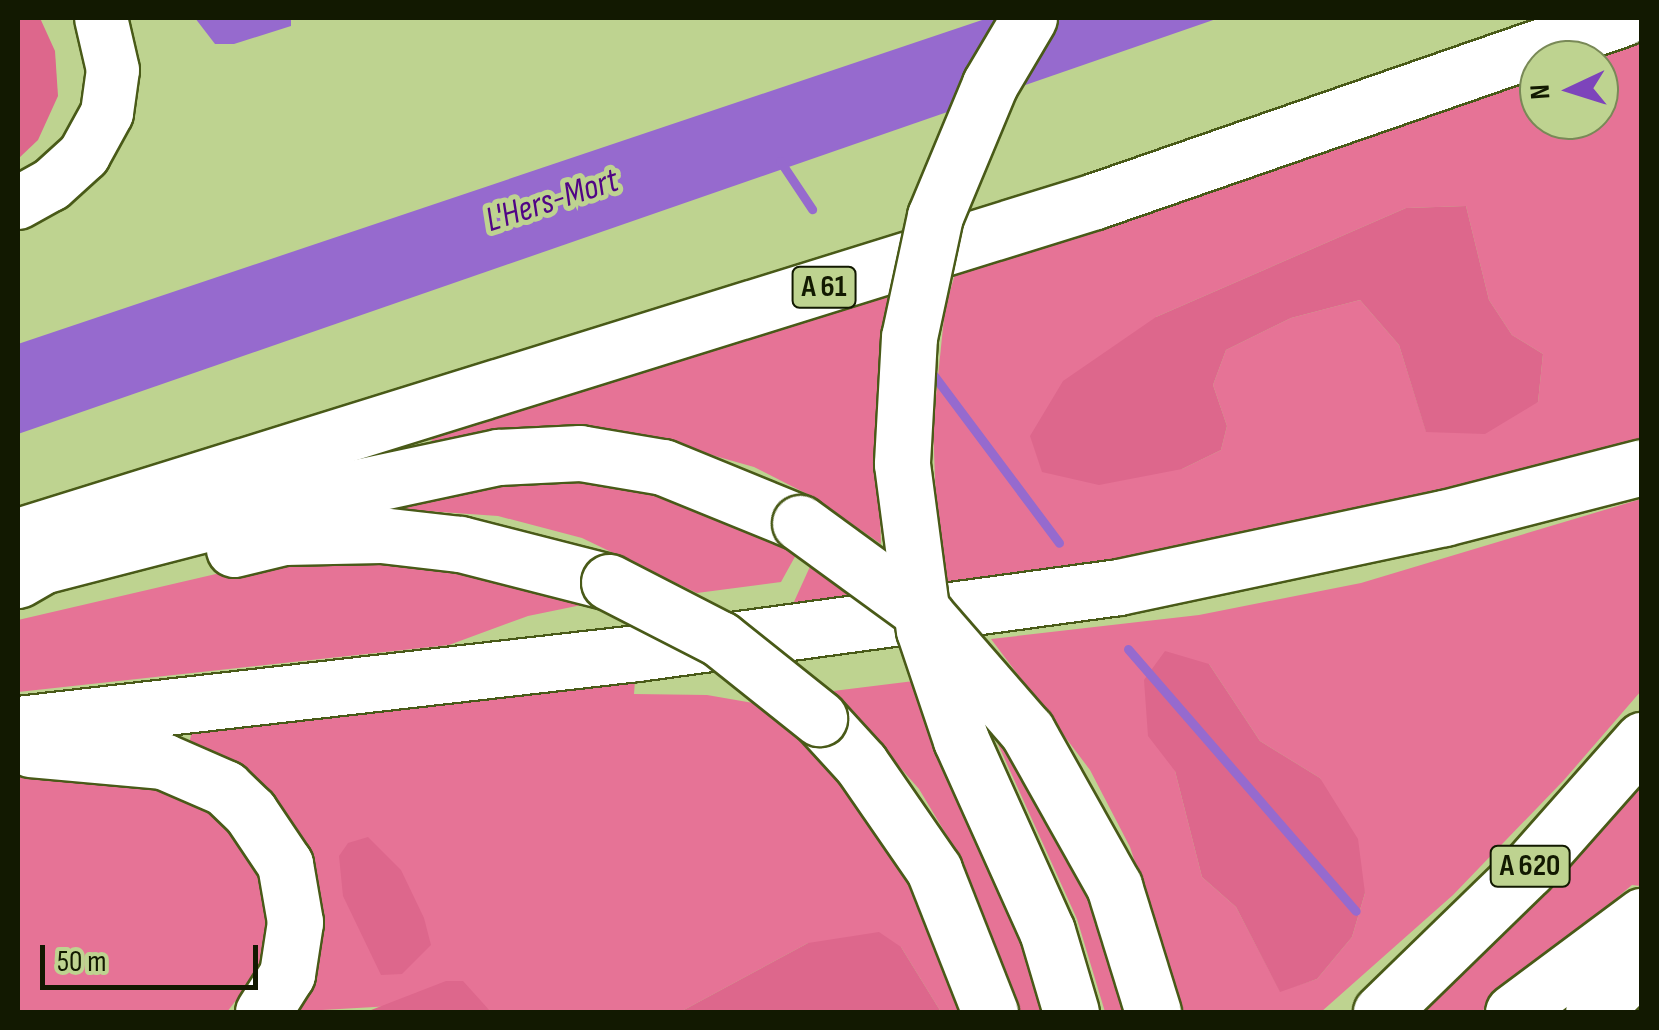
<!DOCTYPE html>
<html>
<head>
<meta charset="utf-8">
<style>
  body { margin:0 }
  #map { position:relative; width:1659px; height:1030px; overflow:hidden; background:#bed390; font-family:"Sofia Sans Condensed",sans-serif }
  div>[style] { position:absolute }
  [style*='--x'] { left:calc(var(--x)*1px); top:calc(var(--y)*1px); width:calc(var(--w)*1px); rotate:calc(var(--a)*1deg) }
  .green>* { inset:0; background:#e67396 }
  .forest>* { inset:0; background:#dd678c }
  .water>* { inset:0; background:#966ace }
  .stream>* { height:9px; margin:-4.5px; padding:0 4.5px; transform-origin:4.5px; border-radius:4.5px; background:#966ace }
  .roads { filter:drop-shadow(2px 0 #495a18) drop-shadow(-2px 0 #495a18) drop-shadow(0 2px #495a18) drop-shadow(0 -2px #495a18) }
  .major>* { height:52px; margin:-26px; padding:0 26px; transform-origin:26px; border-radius:26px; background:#fff }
  .highway>* { height:55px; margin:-27.5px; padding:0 27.5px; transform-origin:27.5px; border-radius:27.5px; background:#fff }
  .bridges { filter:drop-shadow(2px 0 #495a18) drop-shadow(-2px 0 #495a18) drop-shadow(0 2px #495a18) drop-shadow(0 -2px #495a18) }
  .highway-bridge>* { height:55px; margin:-27.5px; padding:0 27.5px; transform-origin:27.5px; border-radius:27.5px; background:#fff }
  span { translate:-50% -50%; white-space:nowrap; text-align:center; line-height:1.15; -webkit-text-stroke:10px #bed390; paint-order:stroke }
  .shield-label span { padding:2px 8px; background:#bed390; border:2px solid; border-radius:8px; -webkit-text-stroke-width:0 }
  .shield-label { font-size:30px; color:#121901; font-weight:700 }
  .water-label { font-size:35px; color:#500586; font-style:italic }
  .frame { position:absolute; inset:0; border:20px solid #121901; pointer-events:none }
  .north { position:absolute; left:1519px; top:40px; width:100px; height:100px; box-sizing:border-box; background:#bed390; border:2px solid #798957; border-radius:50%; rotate:266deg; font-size:28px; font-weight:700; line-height:40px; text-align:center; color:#121901 }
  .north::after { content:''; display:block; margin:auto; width:35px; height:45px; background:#7d44bb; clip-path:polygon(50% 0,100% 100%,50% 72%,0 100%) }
  .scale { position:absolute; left:40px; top:945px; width:218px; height:45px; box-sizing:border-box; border:5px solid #121901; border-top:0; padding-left:12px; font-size:30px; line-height:35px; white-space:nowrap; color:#121901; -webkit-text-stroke:8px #bed390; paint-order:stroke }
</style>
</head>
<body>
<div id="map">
  <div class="green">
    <i style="clip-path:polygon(evenodd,1641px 30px,1641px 449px,950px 596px,937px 531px,933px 425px,945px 308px,958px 264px,1539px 66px,1539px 120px,1599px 120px,1599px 60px,1556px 60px,1641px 30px,1466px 206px,1489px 300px,1512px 335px,1543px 354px,1538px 402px,1426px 431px,1399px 345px,1360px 300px,1291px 318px,1226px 350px,1213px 385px,1227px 426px,1221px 450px,1182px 469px,1156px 317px,1406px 208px,1466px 206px)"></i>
    <i style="clip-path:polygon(894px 286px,876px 403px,881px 544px,815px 498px,754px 467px,669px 443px,508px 432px,433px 443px,427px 430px)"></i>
    <i style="clip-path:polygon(524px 470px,717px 499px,797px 553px,781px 582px,697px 593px,582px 538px,498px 516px,355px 506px)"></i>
    <i style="clip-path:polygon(evenodd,1641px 499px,1641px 691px,1564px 780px,1453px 895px,1321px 1012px,1184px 1012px,1130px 847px,1090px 770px,991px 639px,1199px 615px,1361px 583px,1641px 499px,1209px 664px,1260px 741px,1320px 778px,1365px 893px,1352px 937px,1317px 979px,1280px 991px,1236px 907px,1202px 877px,1175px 771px,1209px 664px)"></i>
    <i style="clip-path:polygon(325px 558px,466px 568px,596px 602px,528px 616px,449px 645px,18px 692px,18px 620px,246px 567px)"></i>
    <i style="clip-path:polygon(813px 560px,857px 594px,793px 604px)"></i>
    <i style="clip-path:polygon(635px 681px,634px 694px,707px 695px,759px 704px,783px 716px,849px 786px,915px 885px,967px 1012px,941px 1012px,901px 947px,808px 943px,680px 1012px,491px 1012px,479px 1001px,287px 1012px,313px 947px,189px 745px,192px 730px)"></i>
    <i style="clip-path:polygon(914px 681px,1007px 892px,1048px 1012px,1020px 1012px,958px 854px,919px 789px,833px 691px)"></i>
    <i style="clip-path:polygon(988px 722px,1066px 835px,1130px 1012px,1105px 1012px,1077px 919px)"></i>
    <i style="clip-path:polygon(18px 770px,142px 777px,218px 814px,249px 848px,263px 881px,267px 942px,254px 977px,227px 1012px,18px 1012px)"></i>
    <i style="clip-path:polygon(1641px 774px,1641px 886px,1632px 885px,1577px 931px,1594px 931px,1480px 1012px,1419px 1012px)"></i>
  </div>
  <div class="forest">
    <i style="clip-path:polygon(18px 18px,40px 18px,55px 51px,58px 96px,38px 140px,18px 159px)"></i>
    <i style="clip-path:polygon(1466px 206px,1489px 300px,1512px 335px,1543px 354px,1538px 402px,1485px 434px,1426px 432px,1399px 345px,1360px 300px,1291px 318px,1226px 350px,1213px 385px,1227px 426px,1221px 450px,1182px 469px,1099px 485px,1042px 472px,1030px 436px,1063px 381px,1156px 317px,1406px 208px)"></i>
    <i style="clip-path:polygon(1165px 651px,1209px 664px,1260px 741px,1320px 778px,1358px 839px,1365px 893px,1352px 937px,1317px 979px,1280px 992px,1236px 907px,1202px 877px,1175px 771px,1148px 736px,1144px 680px)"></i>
    <i style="clip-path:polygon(368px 837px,401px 870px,424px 918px,431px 945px,402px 974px,381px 975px,343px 896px,339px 856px,348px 843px)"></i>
    <i style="clip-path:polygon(879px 932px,901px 947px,941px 1012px,680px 1012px,808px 943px)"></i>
    <i style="clip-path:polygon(446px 981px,463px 981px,491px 1012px,366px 1012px)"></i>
  </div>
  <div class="water">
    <i style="clip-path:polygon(195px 18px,291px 18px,291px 26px,234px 44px,215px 44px)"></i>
    <i style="clip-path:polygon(988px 18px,1219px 18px,18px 434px,18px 344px)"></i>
  </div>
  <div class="stream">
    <i style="--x:780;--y:161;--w:58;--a:56.3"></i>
    <i style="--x:929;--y:369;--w:217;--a:53.2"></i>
    <i style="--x:1128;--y:649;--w:347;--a:49"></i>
  </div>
  <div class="roads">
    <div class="major">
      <i style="--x:18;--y:203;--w:38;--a:-29"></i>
      <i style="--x:51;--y:185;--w:45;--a:-42.3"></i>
      <i style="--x:84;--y:155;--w:48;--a:-61.3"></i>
      <i style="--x:107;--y:113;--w:43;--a:-82.1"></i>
      <i style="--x:113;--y:70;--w:53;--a:-103"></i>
    </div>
    <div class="highway">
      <i style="--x:18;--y:536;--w:1128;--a:-17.28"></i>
      <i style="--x:1095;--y:201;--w:559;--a:-19.12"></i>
      <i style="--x:234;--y:549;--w:51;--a:-13.5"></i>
      <i style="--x:284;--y:537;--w:97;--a:-1.2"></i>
      <i style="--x:381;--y:535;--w:80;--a:6.5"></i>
      <i style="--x:460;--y:544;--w:154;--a:14.3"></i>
      <i style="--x:18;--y:580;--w:28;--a:-30"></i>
      <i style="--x:42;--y:566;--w:263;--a:-14.5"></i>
      <i style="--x:297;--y:500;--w:206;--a:-12.1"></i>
      <i style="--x:498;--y:457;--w:82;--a:-2.8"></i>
      <i style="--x:580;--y:453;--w:84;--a:9.6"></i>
      <i style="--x:663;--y:467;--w:148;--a:22.2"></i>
      <i style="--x:819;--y:718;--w:62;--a:47.6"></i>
      <i style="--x:861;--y:764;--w:129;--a:55.4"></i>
      <i style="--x:934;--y:870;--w:153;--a:68.5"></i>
      <i style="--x:18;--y:724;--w:623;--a:-6.54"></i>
      <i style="--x:637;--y:653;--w:486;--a:-7.8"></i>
      <i style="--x:1119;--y:587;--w:332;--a:-12"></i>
      <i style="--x:1444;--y:518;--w:204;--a:-14.4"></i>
      <i style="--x:30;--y:749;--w:134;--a:5.2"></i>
      <i style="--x:163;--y:761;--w:68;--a:23.5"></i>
      <i style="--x:225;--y:788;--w:35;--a:44"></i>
      <i style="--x:250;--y:812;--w:63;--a:56.1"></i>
      <i style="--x:285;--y:864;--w:59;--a:80.2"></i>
      <i style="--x:295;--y:922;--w:53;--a:98.7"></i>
      <i style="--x:287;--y:974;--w:45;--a:122.3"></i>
      <i style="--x:1381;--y:1012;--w:204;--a:-44.2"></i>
      <i style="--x:1527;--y:870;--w:174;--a:-48.5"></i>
      <i style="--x:1513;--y:1012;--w:161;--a:-36.7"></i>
      <i style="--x:1593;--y:1012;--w:69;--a:-45"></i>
    </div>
  </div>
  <div class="bridges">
    <div class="highway-bridge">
      <i style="--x:1029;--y:18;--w:77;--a:120.6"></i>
      <i style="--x:990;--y:84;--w:143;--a:112.6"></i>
      <i style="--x:935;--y:216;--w:124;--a:102.1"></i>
      <i style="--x:909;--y:337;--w:127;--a:93.2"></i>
      <i style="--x:902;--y:464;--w:167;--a:82.5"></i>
      <i style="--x:924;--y:630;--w:116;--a:71.4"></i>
      <i style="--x:961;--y:740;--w:209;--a:65.8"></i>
      <i style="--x:1047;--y:931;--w:84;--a:73.5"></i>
      <i style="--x:800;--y:523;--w:156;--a:36.1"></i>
      <i style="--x:926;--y:615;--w:154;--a:49"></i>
      <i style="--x:1027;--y:731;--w:178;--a:60.7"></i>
      <i style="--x:1114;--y:886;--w:132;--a:72.8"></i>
      <i style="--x:609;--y:582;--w:125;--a:27.2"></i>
      <i style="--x:720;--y:639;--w:127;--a:38.6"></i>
    </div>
  </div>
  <div class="shield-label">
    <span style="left:824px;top:287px">A 61</span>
    <span style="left:1530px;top:866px">A 620</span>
  </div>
  <div class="water-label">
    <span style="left:552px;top:201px;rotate:-18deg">L'Hers-Mort</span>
  </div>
  <div class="frame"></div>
  <div class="north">N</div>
  <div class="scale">50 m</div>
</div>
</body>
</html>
